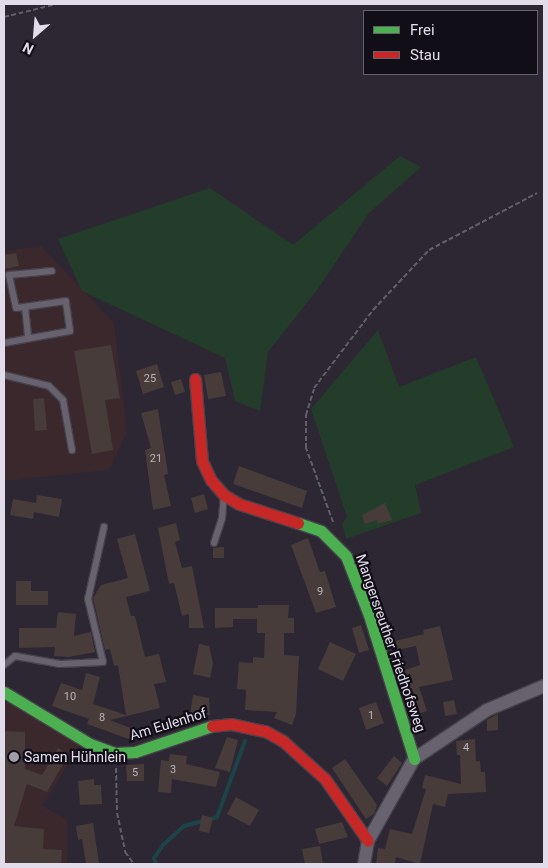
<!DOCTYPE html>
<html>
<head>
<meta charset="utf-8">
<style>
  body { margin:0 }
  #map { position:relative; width:548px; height:868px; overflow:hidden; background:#2c2732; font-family:Roboto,sans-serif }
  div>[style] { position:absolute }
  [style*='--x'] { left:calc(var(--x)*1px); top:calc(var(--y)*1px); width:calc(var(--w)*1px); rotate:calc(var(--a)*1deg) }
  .industrial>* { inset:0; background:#3a282d }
  .green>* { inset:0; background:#233d2a }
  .stream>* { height:4px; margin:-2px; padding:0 2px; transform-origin:2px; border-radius:2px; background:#1c4348 }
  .building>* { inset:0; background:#473c3a }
  .path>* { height:2px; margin-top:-1px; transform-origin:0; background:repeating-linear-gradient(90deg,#625e68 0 5px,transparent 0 7.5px) }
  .roads { filter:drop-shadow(1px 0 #46424c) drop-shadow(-1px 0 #46424c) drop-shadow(0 1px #46424c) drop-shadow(0 -1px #46424c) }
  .lane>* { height:6px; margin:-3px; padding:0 3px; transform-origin:3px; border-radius:3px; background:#67626d }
  .street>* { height:12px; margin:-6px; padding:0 6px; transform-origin:6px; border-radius:6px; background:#67626d }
  .fast>* { height:11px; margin:-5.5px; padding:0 5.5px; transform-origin:5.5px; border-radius:5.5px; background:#4caf50 }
  .jam>* { height:11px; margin:-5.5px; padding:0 5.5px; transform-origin:5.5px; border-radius:5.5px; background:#c62828 }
  .dots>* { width:14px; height:14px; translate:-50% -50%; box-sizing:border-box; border:2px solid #120e17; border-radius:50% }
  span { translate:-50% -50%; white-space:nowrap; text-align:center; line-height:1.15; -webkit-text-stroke:4.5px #120e17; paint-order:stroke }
  .number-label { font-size:11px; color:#bbb4be }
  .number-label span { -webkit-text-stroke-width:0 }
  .street-label { font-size:14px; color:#e2dcea }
  .poi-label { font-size:14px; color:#e2dcea }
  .left { translate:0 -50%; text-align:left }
  .frame { position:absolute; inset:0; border:5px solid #e2dcea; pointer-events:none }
  .legend { position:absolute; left:363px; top:10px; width:175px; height:65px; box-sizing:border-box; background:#120e17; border:1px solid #65606b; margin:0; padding:6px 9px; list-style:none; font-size:15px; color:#e2dcea }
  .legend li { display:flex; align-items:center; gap:10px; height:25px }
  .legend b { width:25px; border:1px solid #65606b }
  .north { position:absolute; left:10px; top:10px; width:50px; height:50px; -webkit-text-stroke:4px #120e17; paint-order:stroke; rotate:207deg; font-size:14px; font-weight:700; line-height:20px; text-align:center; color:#e2dcea }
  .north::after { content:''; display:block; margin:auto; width:18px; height:22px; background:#e2dcea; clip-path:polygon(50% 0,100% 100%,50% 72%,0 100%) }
</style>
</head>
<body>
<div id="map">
  <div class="industrial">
    <i style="clip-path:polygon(41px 246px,114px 323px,127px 432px,109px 470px,4px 481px,4px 251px)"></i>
    <i style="clip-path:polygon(4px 700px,80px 745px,42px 806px,67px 819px,67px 864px,4px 864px)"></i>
  </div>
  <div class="green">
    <i style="clip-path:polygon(400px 156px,421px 167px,369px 213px,317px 290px,268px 352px,260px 411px,235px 401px,225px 358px,82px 291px,58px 239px,210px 188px,293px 245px)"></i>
    <i style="clip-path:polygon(378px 330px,399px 387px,476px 357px,514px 447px,415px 485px,421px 513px,346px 539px,342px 524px,347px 517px,311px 409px)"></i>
  </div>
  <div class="stream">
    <i style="--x:156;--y:864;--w:6;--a:-108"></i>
    <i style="--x:154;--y:858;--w:16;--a:-55"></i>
    <i style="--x:163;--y:845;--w:28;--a:-42"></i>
    <i style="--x:184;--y:826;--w:34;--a:-15"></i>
    <i style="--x:217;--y:817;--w:81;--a:-69.8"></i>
  </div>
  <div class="building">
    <i style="clip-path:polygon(16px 253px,19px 266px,4px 269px,4px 255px)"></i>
    <i style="clip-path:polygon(111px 345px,120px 398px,105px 400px,113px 450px,92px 454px,74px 351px)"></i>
    <i style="clip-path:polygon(157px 364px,164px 387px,143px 394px,136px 371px)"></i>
    <i style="clip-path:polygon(221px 372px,226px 396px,208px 399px,204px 375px)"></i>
    <i style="clip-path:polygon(181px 379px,185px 392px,175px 395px,171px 382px)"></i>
    <i style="clip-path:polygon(44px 398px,47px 430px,35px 431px,33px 399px)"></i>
    <i style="clip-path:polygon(158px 409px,168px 474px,164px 475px,171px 506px,153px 510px,145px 450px,151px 448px,141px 413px)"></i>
    <i style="clip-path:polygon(239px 466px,307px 491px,302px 508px,233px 484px)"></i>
    <i style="clip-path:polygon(204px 494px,208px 509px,195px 513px,191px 498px)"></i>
    <i style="clip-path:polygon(37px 495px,62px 499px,59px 517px,34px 512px,33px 519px,10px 515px,13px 499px,36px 503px)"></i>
    <i style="clip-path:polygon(385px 503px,392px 520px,378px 524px,377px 520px,365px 524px,362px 515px)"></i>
    <i style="clip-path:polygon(176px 523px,180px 540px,175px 542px,182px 568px,192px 566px,204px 628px,189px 628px,189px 614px,182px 616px,174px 583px,169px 584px,158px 528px)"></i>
    <i style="clip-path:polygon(135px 534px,150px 591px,126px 597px,131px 616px,135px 616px,145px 657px,159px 654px,166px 682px,154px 684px,160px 708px,110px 720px,133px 729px,129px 739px,87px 724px,89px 719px,52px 706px,61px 683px,82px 690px,86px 673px,100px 677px,93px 704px,126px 715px,118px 665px,114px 666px,110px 649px,105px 650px,93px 598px,101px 585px,128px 578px,117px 539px)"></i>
    <i style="clip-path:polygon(308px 538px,320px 572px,325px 571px,336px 607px,316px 613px,291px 545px)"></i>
    <i style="clip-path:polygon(224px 547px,224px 558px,213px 558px,213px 548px)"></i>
    <i style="clip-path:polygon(16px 581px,31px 581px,31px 591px,48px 591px,48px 605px,16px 605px)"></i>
    <i style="clip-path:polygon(258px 605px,289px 605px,288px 618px,294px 618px,294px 633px,284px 633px,284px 655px,299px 656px,296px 714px,292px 725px,274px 718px,277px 712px,245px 710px,246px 690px,237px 689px,239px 662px,253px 663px,253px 657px,264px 658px,265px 633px,257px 633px,257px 619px,233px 619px,233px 627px,215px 628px,215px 608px,258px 608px)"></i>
    <i style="clip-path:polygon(58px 612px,76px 614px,74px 636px,91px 632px,95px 652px,69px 657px,54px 656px,55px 647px,19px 648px,19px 628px,56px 628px)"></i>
    <i style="clip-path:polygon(361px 625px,369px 650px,359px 653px,352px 628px)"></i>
    <i style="clip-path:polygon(440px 626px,453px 680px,419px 687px,427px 711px,412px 716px,399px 672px,420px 665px,416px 646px,397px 650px,395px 641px,424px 634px,423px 630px)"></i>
    <i style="clip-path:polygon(330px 642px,356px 654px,343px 681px,318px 669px)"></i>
    <i style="clip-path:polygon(199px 644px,209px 646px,213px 663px,210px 678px,193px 674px)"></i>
    <i style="clip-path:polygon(193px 695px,209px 698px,210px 715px,190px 714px)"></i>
    <i style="clip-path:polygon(454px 700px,457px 714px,445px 716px,443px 702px)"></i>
    <i style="clip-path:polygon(376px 702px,384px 723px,366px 730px,359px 708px)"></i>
    <i style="clip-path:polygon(498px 714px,498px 730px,487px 731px,487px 720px)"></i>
    <i style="clip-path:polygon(4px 731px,25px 732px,25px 769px,42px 775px,58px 748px,69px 754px,47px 792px,27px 784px,14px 826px,44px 829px,43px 849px,62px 850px,61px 864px,4px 864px)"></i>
    <i style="clip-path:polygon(227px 737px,238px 740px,230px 772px,215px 768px)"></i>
    <i style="clip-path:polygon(475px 739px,476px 761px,480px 761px,481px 772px,485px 772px,486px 792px,448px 794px,445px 807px,433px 804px,420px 864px,396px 857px,395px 864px,376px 864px,378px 848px,385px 849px,390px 829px,412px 834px,426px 789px,422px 788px,425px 775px,461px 784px,460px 755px,457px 755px,456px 741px)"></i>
    <i style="clip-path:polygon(170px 754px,187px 756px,186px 764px,220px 772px,216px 787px,172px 779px,171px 793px,158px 792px,161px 760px,169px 761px)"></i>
    <i style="clip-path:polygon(394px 756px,402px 763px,387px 786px,377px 778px)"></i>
    <i style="clip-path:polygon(345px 759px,377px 805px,374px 814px,366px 819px,332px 768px)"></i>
    <i style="clip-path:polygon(144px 764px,144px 781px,127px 781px,126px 765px)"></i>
    <i style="clip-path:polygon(94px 779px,94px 785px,101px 785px,102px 804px,80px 805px,78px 781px)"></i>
    <i style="clip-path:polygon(236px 797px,259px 810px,250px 826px,227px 814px)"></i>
    <i style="clip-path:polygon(202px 815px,213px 818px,209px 833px,199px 831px)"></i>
    <i style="clip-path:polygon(342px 822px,348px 837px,319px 844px,315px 829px)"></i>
    <i style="clip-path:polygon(93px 823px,99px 863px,86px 864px,82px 839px,78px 840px,76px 826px)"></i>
    <i style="clip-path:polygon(320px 846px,323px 864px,305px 864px,302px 849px)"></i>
  </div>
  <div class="path">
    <i style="--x:4;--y:17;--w:55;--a:-13.8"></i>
    <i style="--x:333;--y:522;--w:79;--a:-110"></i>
    <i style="--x:306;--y:448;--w:33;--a:-90"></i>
    <i style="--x:306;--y:415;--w:28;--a:-73"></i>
    <i style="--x:314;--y:388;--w:98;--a:-52.9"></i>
    <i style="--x:373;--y:310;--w:82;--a:-47"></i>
    <i style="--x:429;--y:250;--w:122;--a:-27.8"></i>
    <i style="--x:116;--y:768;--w:45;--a:88.7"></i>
    <i style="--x:117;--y:813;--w:40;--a:78"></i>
    <i style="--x:125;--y:852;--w:15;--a:53"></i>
  </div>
  <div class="roads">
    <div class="lane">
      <i style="--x:25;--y:307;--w:31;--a:84"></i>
      <i style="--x:4;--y:343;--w:67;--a:-10.3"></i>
      <i style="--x:70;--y:331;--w:30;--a:-98"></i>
      <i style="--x:66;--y:301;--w:50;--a:172"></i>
      <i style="--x:16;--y:308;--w:34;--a:-102"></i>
      <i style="--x:9;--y:275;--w:43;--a:-5.3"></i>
      <i style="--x:4;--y:375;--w:46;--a:13.7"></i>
      <i style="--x:49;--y:386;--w:20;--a:45"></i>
      <i style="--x:63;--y:400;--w:51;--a:79.8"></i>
      <i style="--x:214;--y:543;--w:26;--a:-72"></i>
      <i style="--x:222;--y:518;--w:22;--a:-85"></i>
      <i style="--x:4;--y:665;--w:14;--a:-39"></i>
      <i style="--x:15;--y:656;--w:46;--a:10.1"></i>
      <i style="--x:60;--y:664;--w:43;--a:-2.7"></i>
      <i style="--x:103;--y:662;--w:65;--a:-103.4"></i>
      <i style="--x:88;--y:599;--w:74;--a:-77.5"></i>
    </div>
    <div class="street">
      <i style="--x:364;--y:864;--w:23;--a:-80"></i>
      <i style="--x:368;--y:841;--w:94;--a:-60.7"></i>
      <i style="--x:414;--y:759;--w:88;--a:-33.9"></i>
      <i style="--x:487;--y:710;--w:62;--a:-22.8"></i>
    </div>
    <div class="fast">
      <i style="--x:298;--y:523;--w:24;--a:19"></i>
      <i style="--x:321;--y:531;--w:35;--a:45"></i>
      <i style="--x:346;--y:556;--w:63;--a:68.7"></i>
      <i style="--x:369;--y:615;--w:151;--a:72.6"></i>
      <i style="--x:4;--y:692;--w:100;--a:31.2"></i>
      <i style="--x:90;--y:744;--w:27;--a:20"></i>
      <i style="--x:115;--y:753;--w:20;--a:-3"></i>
      <i style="--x:135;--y:752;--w:81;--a:-18.7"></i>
    </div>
    <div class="jam">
      <i style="--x:195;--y:379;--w:82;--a:85.1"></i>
      <i style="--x:202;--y:461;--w:21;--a:65"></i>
      <i style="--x:211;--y:480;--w:20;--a:49"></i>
      <i style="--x:224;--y:495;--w:17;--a:31"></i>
      <i style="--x:239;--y:504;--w:62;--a:17.9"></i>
      <i style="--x:212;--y:726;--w:19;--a:-6"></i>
      <i style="--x:231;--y:724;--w:35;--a:12"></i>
      <i style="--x:265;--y:731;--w:21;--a:29"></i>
      <i style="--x:283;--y:741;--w:57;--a:42.1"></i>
      <i style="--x:325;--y:779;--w:75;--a:55.3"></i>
    </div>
  </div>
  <div class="dots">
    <i style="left:14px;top:757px;background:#a29daa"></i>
  </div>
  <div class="number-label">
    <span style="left:150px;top:379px">25</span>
    <span style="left:156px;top:459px">21</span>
    <span style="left:320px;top:592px">9</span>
    <span style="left:70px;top:697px">10</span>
    <span style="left:371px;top:716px">1</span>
    <span style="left:102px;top:718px">8</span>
    <span style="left:466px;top:748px">4</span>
    <span style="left:173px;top:770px">3</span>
    <span style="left:135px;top:773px">5</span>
  </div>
  <div class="street-label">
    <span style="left:391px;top:643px;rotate:71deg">Mangersreuther Friedhofsweg</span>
    <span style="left:168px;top:724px;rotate:-17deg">Am Eulenhof</span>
  </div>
  <div class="poi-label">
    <span class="left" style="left:24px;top:757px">Samen Hühnlein</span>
  </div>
  <div class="frame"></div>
  <ul class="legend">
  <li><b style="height:6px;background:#4caf50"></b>Frei</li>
  <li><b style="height:6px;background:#c62828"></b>Stau</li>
  </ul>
  <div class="north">N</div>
</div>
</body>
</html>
